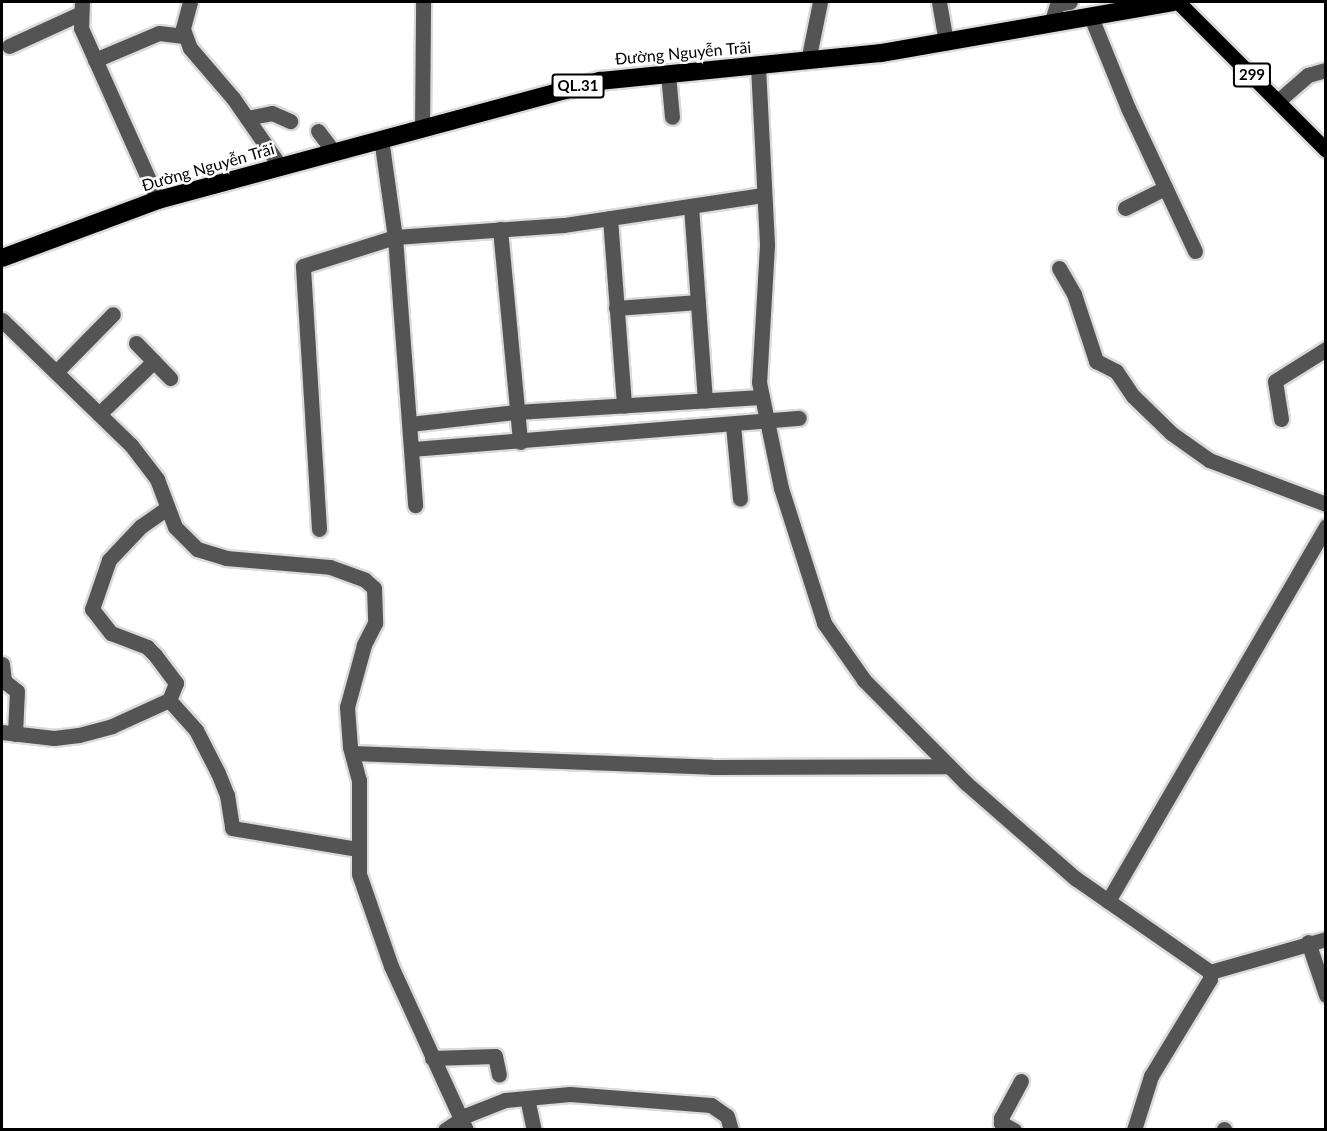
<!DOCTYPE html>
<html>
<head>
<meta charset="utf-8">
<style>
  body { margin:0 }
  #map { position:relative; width:1327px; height:1131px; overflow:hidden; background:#fff; font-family:Lato,sans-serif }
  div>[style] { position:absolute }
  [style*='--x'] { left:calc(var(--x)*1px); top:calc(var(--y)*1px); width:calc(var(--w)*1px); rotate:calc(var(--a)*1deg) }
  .roads { filter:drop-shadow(2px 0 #dbdbdb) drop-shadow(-2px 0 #dbdbdb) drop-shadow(0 2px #dbdbdb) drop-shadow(0 -2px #dbdbdb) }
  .minor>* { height:15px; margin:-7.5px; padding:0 7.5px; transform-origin:7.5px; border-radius:7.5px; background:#545454 }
  .major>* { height:15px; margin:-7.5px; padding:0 7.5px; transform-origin:7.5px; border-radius:7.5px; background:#000 }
  .highway>* { height:18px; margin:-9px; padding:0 9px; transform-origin:9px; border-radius:9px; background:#000 }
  span { translate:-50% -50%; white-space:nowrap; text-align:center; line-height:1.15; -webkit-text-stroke:5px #fff; paint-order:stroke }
  .shield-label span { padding:2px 4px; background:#fff; border:2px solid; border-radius:4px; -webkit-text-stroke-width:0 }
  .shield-label { font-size:15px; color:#000; font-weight:700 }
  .street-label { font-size:16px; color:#000 }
  .frame { position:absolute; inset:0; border:3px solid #000; pointer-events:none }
</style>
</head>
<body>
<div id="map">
  <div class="roads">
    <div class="minor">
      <i style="--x:82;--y:2;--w:26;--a:92"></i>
      <i style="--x:81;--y:28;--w:188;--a:65.9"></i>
      <i style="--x:190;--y:2;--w:28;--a:105"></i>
      <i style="--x:183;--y:29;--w:20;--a:70"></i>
      <i style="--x:190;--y:48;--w:66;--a:49.3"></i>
      <i style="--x:233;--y:98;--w:83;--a:55.3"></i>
      <i style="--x:939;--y:2;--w:41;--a:80.1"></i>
      <i style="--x:1091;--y:17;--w:98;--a:67.9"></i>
      <i style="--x:1128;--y:108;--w:158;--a:64.9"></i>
      <i style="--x:1051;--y:24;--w:21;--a:-73"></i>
      <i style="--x:1057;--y:4;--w:13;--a:-9"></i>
      <i style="--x:9;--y:46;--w:77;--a:-24.6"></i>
      <i style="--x:95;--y:60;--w:69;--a:-22.9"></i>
      <i style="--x:159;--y:33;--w:25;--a:7"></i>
      <i style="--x:808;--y:61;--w:60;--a:-78.5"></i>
      <i style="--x:758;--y:66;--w:179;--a:87.1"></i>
      <i style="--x:767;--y:245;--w:137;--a:93.3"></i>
      <i style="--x:759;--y:382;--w:108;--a:78.3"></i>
      <i style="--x:781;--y:488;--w:142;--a:72.3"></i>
      <i style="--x:824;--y:623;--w:70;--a:54.9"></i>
      <i style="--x:864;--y:680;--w:145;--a:45.3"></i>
      <i style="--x:966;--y:783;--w:145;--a:41.1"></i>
      <i style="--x:1075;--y:878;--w:165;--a:34.8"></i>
      <i style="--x:1210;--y:972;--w:7;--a:90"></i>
      <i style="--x:1210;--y:979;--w:114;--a:121.3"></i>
      <i style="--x:1151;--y:1076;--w:57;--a:107.5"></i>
      <i style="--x:668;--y:74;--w:43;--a:84.7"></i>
      <i style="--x:1278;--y:101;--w:40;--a:-41"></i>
      <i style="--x:1308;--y:75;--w:19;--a:-16"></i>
      <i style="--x:247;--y:118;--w:25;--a:-11"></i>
      <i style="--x:272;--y:113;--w:20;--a:24"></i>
      <i style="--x:422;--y:128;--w:126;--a:-89.5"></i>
      <i style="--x:318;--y:131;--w:25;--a:53"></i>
      <i style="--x:381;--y:138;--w:100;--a:82"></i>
      <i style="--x:395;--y:237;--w:269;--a:85.7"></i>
      <i style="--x:691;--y:206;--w:195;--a:85.9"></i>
      <i style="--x:1125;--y:208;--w:45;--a:-26.6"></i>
      <i style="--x:610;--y:218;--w:188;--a:85.7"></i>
      <i style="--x:500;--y:229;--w:214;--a:84.6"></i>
      <i style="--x:1059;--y:268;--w:30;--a:60"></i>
      <i style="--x:1074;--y:294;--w:71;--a:71.8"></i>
      <i style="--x:1096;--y:361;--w:22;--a:27"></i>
      <i style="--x:1116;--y:371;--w:30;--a:56"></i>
      <i style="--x:1133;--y:396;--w:53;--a:44.2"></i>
      <i style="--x:1171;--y:433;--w:47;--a:35.4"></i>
      <i style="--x:1209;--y:460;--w:125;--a:20.6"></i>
      <i style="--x:616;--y:308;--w:82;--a:-4.2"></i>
      <i style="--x:2;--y:320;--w:180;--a:44.1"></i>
      <i style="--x:131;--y:445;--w:43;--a:52.6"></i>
      <i style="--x:157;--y:479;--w:51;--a:69.4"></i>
      <i style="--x:175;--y:527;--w:31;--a:45"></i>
      <i style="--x:197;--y:549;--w:30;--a:17"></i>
      <i style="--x:226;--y:558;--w:104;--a:4.9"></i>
      <i style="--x:330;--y:567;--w:37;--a:20"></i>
      <i style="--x:365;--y:580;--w:12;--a:42"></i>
      <i style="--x:374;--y:588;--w:35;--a:88"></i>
      <i style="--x:375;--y:623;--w:25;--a:117"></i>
      <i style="--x:364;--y:645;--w:64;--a:105.3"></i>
      <i style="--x:347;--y:707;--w:40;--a:85.7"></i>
      <i style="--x:350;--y:747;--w:34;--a:75"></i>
      <i style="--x:359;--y:780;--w:94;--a:90"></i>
      <i style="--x:359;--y:874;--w:97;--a:70.8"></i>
      <i style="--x:391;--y:966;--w:180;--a:65.4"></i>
      <i style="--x:136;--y:343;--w:49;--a:45.8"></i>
      <i style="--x:56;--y:372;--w:81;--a:-45.5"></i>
      <i style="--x:99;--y:414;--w:76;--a:-43.9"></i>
      <i style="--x:1281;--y:419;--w:38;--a:-99"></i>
      <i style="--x:1275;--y:381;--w:60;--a:-32.1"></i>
      <i style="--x:410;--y:424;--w:107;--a:-6.5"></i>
      <i style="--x:516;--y:412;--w:245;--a:-3.5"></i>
      <i style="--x:733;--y:425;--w:74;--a:84.6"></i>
      <i style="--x:412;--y:449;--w:388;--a:-4.6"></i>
      <i style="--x:167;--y:508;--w:32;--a:145"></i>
      <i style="--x:141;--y:526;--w:47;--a:133.3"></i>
      <i style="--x:109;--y:560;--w:52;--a:109.1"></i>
      <i style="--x:92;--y:609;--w:31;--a:52"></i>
      <i style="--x:111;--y:633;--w:39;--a:21"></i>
      <i style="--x:147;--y:647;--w:11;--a:45"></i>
      <i style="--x:155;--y:655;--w:35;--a:53"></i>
      <i style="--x:176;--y:683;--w:18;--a:112"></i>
      <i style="--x:319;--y:529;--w:263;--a:-93.5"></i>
      <i style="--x:303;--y:266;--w:96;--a:-17.5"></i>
      <i style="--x:395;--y:237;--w:169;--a:-4.1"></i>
      <i style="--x:564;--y:225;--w:200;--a:-8.6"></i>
      <i style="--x:2;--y:664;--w:17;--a:83"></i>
      <i style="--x:4;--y:681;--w:16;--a:38"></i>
      <i style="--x:17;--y:691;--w:43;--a:92.7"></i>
      <i style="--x:2;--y:732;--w:52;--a:6.6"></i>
      <i style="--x:54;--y:738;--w:25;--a:-7"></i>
      <i style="--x:79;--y:735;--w:34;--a:-15"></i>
      <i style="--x:112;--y:726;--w:63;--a:-24.5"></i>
      <i style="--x:169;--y:700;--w:40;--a:48"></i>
      <i style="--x:196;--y:730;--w:48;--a:62.9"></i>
      <i style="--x:218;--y:773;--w:24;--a:68"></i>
      <i style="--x:227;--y:795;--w:33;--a:81"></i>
      <i style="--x:232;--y:828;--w:128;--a:9.5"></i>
      <i style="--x:352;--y:753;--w:360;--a:2.2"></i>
      <i style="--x:712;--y:767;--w:237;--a:-0.2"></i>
      <i style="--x:1108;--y:901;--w:434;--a:-59.8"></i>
      <i style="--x:1308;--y:942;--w:56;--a:71.2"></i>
      <i style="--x:1210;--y:972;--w:121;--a:-15.9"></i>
      <i style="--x:432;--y:1058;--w:63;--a:-1.8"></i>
      <i style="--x:495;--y:1056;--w:19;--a:78"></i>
      <i style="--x:527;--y:1098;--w:33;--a:78"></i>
      <i style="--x:445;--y:1130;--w:27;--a:-34"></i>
      <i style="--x:467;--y:1115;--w:41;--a:-21.5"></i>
      <i style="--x:505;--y:1100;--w:65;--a:-5.3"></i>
      <i style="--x:570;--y:1094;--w:141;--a:4.5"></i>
      <i style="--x:711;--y:1105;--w:19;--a:35"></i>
      <i style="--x:727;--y:1116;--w:15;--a:74"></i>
      <i style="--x:1014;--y:1130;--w:15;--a:-152"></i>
      <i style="--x:1001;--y:1123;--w:5;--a:-90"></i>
      <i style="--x:1001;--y:1118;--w:42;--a:-61.6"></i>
      <i style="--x:1224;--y:1130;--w:1;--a:-90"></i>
    </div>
    <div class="major">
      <i style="--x:1178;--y:2;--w:209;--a:45"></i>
    </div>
    <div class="highway">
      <i style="--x:2;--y:258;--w:166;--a:-20.4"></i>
      <i style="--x:158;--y:200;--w:458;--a:-15.1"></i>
      <i style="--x:600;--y:81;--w:282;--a:-5.7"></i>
      <i style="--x:881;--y:53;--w:296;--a:-9.9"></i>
    </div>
  </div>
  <div class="shield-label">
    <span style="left:1252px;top:75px">299</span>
    <span style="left:578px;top:86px">QL.31</span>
  </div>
  <div class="street-label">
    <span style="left:683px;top:53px;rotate:-5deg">Đường Nguyễn Trãi</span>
    <span style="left:208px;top:167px;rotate:-16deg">Đường Nguyễn Trãi</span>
  </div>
  <div class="frame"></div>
</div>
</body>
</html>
